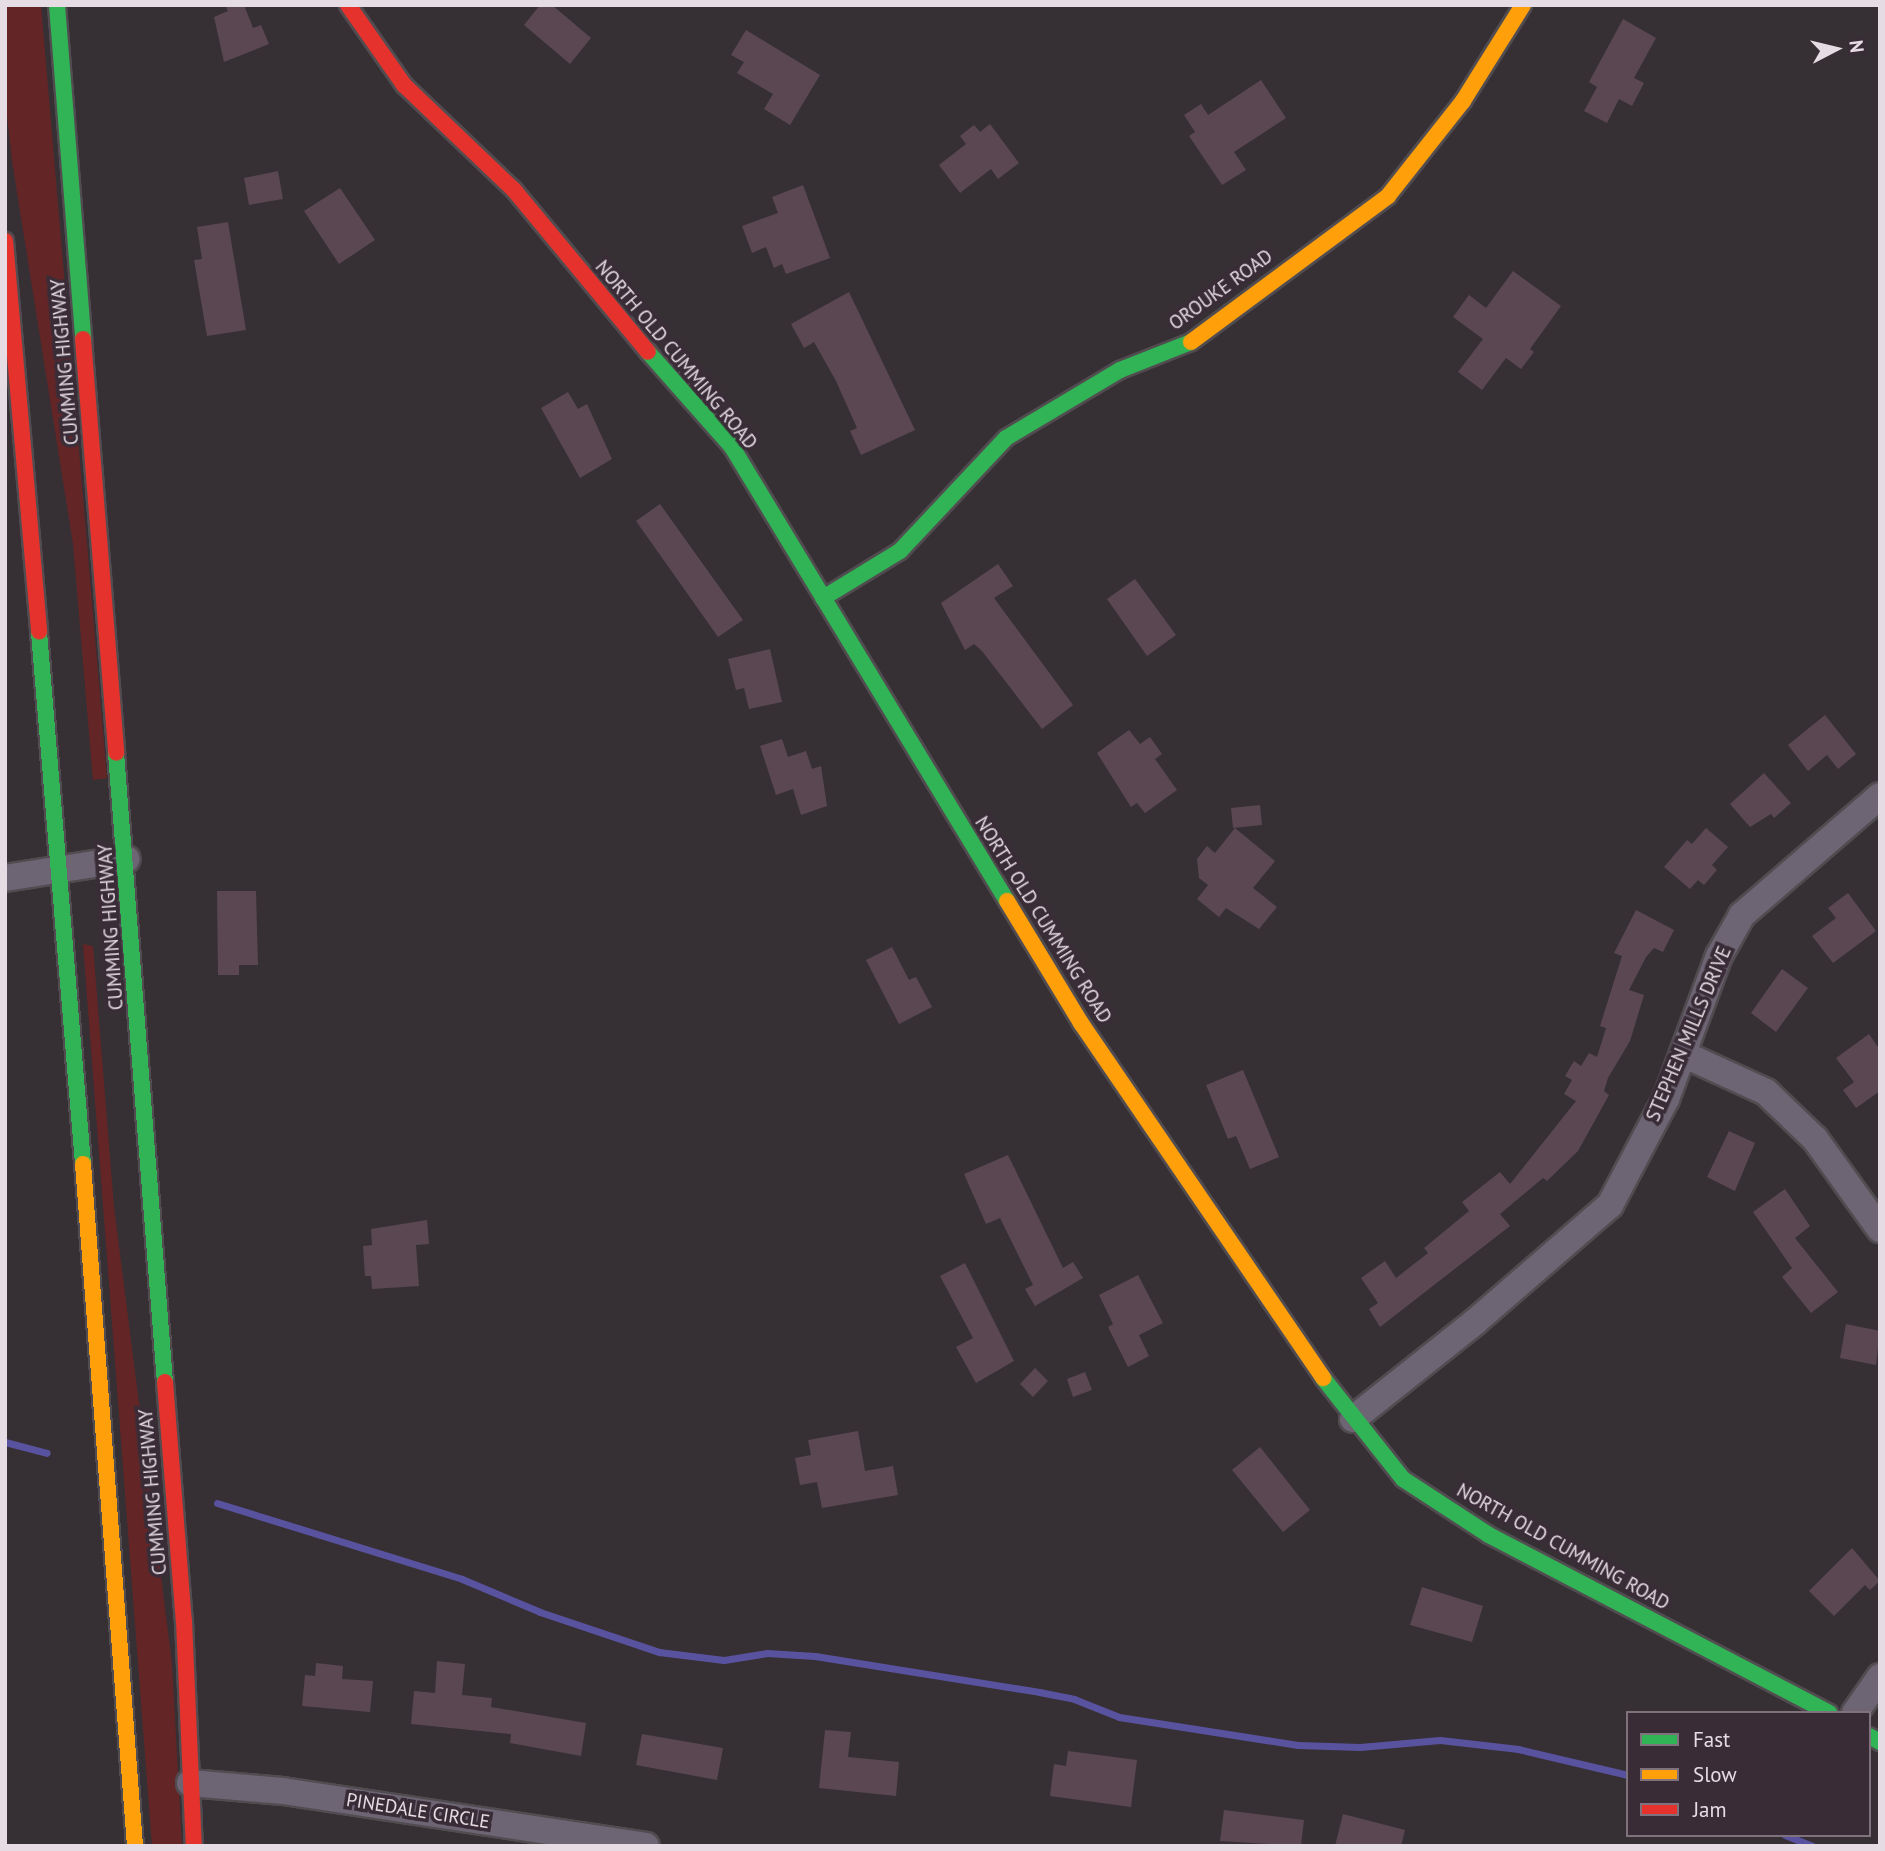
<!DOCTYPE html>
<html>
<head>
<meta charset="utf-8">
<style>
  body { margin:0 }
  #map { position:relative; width:1885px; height:1851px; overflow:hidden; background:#363035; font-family:"PT Sans",sans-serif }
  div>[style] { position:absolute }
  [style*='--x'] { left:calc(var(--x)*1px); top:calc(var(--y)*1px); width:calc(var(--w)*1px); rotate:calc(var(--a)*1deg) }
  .green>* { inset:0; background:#642526 }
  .stream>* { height:7px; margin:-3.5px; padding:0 3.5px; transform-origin:3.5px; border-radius:3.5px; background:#59539f }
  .building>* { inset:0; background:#5a4751 }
  .roads { filter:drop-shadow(2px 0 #514c50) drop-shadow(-2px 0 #514c50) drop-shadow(0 2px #514c50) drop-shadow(0 -2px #514c50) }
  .street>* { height:26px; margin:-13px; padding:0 13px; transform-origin:13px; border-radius:13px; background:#6d6574 }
  .fast>* { height:16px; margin:-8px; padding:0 8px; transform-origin:8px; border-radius:8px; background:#30b455 }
  .slow>* { height:16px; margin:-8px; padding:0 8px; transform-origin:8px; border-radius:8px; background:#ff9f0a }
  .jam>* { height:16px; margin:-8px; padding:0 8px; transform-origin:8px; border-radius:8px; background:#e5322d }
  span { translate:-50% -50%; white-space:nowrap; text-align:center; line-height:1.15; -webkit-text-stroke:7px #3a2c37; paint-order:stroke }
  .street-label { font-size:19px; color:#e6dce4 }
  .frame { position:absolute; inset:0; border:7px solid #e6dce4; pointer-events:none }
  .legend { position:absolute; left:1626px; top:1711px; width:245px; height:126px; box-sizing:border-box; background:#3a2c37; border:2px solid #7f727c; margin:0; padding:9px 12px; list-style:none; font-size:21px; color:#e6dce4 }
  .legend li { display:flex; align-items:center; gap:14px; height:35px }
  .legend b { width:35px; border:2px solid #7f727c }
  .north { position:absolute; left:1801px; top:14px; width:70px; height:70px; -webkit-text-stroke:5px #3a2c37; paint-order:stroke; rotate:83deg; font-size:19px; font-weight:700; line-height:28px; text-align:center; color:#e6dce4 }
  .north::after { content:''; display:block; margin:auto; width:24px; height:32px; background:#e6dce4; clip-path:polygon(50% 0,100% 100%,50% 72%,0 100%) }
</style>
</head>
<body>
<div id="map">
  <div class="green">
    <i style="clip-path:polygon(5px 5px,41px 5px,107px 778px,93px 780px,73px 544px,12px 161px,5px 97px)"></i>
    <i style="clip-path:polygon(83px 944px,93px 946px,114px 1207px,172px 1663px,182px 1846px,152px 1846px)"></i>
  </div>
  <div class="stream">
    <i style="--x:5;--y:1442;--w:43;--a:14.7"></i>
    <i style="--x:217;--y:1503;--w:257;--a:17.2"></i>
    <i style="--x:462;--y:1579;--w:85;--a:22.9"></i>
    <i style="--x:540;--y:1612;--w:126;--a:18.6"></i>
    <i style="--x:659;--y:1652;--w:65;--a:7"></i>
    <i style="--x:724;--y:1660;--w:44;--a:-9.2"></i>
    <i style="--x:767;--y:1653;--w:48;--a:3.6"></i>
    <i style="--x:815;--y:1656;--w:227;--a:9.1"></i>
    <i style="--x:1039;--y:1692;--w:36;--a:11"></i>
    <i style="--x:1074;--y:1699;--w:48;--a:21.8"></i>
    <i style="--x:1119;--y:1717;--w:181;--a:8.9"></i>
    <i style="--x:1298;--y:1745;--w:62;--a:1.8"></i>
    <i style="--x:1360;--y:1747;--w:80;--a:-5"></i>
    <i style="--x:1440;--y:1740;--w:79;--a:6.6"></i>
    <i style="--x:1518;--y:1749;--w:113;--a:13.3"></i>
    <i style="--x:1785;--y:1835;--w:29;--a:22"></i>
  </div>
  <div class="building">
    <i style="clip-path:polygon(225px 5px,244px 5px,253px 28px,261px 25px,269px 44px,224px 62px,214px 17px,228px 11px)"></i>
    <i style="clip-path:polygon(540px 5px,552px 5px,591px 38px,570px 64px,524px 25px)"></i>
    <i style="clip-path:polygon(1623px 19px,1656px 38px,1634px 78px,1644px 83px,1632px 106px,1619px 99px,1607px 123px,1584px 111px,1597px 87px,1589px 82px)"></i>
    <i style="clip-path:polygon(746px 30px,820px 75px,790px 125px,764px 109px,773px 94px,737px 73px,744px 62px,731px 55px)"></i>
    <i style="clip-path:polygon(1261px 80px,1286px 118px,1234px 152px,1246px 170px,1222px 185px,1189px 136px,1195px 132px,1184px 115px,1201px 104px,1208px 115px)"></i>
    <i style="clip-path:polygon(990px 124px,1019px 163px,998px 179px,991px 169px,960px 193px,939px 165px,966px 144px,960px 136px,974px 125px,980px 132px)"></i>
    <i style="clip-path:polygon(278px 171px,283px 199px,249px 205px,244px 178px)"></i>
    <i style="clip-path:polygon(803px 185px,830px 258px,786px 274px,782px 264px,774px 268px,766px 247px,752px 253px,742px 226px,778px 213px,772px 197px)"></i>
    <i style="clip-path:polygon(340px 188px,375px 240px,339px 264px,304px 211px)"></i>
    <i style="clip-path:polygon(228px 222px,246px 330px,207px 336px,194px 260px,202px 259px,197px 227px)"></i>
    <i style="clip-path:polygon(1513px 271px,1561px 306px,1530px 349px,1534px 352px,1521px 369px,1506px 358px,1482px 390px,1458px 372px,1483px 339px,1453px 317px,1469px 295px,1486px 308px)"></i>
    <i style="clip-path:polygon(849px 292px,915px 430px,861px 455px,850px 431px,857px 428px,836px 381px,814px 342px,804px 348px,791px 324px)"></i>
    <i style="clip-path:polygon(568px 392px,578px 409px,587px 404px,612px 459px,580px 478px,541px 408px)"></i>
    <i style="clip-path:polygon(660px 504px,743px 620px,718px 637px,636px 521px)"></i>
    <i style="clip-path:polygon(998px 564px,1013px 586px,994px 598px,1073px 705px,1042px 729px,982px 651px,974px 644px,965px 650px,941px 603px)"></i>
    <i style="clip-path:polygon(1135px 579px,1176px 635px,1147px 656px,1107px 599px)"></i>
    <i style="clip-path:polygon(770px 649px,782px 702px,749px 709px,744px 688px,736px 690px,728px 659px)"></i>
    <i style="clip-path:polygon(1825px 715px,1856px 754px,1838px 769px,1827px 755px,1808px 771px,1788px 745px)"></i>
    <i style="clip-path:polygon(1129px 730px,1140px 744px,1150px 737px,1162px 754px,1155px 759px,1177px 790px,1145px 813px,1137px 803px,1131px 807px,1097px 753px)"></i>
    <i style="clip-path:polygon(782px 739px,788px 757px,806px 751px,812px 769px,821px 766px,827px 806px,801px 815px,793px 789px,776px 795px,760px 746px)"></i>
    <i style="clip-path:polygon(1764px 773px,1791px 803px,1774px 818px,1771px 814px,1750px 827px,1730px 804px)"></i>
    <i style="clip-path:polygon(1260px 805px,1262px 825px,1233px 828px,1231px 808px)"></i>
    <i style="clip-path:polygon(1235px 828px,1275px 861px,1253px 888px,1277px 907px,1259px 929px,1226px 908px,1219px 917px,1197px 899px,1208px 885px,1199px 878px,1197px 859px,1207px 846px,1215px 853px)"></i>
    <i style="clip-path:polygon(1706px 828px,1728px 847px,1712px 865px,1717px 870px,1704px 885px,1698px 880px,1690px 889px,1664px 867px,1687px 840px,1692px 844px)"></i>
    <i style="clip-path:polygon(217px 891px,256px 891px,258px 965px,239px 965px,239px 975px,218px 975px)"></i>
    <i style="clip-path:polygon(1848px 893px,1876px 931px,1833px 963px,1812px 936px,1836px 918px,1828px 908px)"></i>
    <i style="clip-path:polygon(1636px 910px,1674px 930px,1663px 952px,1654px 948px,1646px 957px,1629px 990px,1644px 995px,1630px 1041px,1608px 1078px,1604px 1091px,1609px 1095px,1578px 1151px,1547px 1181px,1543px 1178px,1500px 1214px,1510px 1226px,1380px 1327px,1369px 1309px,1378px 1303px,1361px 1278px,1385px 1261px,1396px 1278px,1428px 1253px,1424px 1248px,1469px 1211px,1462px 1202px,1500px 1172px,1510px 1184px,1576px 1101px,1564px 1094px,1572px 1080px,1565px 1076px,1574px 1061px,1581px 1066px,1589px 1053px,1597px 1057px,1606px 1028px,1600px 1026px,1622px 956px,1614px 953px)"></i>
    <i style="clip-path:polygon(892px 947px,909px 980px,916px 977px,932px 1007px,899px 1024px,866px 960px)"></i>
    <i style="clip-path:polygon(1782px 969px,1808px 988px,1776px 1032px,1751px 1013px)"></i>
    <i style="clip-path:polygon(1869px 1034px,1880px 1050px,1880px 1091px,1856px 1108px,1843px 1090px,1854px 1082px,1836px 1058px)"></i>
    <i style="clip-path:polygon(1243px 1070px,1279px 1157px,1250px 1169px,1236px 1136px,1228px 1139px,1206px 1085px)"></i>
    <i style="clip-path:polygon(1729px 1131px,1755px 1143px,1735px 1191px,1707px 1177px)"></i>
    <i style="clip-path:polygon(1008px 1155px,1063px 1268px,1073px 1262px,1083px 1278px,1035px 1306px,1025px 1289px,1033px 1285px,1000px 1218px,986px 1224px,964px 1174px)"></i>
    <i style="clip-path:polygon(1785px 1189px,1810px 1226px,1795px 1238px,1838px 1292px,1811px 1313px,1782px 1277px,1792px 1268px,1753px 1212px)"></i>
    <i style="clip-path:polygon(427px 1220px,429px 1244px,416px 1245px,419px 1286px,372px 1289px,371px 1276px,365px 1276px,363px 1246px,372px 1245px,371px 1229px)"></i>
    <i style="clip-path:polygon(965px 1263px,1014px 1361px,976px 1383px,956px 1347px,973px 1338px,940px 1276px)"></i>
    <i style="clip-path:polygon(1138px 1275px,1163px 1323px,1139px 1335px,1149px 1356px,1128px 1367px,1108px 1327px,1113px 1324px,1099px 1295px)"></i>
    <i style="clip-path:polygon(1846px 1324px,1880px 1331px,1876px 1365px,1840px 1358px)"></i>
    <i style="clip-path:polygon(1035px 1368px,1048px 1381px,1033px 1397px,1020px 1384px)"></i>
    <i style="clip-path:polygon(1085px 1372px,1092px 1390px,1073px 1397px,1067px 1379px)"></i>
    <i style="clip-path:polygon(858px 1431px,865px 1471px,893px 1466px,898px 1495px,822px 1508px,817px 1482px,800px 1485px,795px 1458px,811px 1455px,808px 1440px)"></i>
    <i style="clip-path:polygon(1260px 1447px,1310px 1510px,1283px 1532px,1232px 1470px)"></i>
    <i style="clip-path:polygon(1852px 1548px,1880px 1581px,1870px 1590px,1865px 1585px,1834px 1616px,1809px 1591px)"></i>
    <i style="clip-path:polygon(1422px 1587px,1483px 1606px,1472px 1642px,1410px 1625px)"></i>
    <i style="clip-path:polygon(437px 1661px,465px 1664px,462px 1695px,492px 1698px,491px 1707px,586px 1723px,581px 1756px,510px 1743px,511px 1734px,411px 1724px,414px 1691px,435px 1693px)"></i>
    <i style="clip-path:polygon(316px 1663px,343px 1666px,342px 1679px,373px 1681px,370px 1712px,302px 1706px,305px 1675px,315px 1676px)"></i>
    <i style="clip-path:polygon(825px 1730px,851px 1732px,848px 1757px,899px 1762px,896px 1796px,819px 1788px)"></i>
    <i style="clip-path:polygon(642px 1734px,723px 1748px,717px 1780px,636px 1765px)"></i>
    <i style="clip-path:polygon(1068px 1751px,1137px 1760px,1131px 1807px,1050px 1796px,1054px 1764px,1066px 1766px)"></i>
    <i style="clip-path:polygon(1224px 1810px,1304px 1820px,1301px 1846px,1220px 1841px)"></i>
    <i style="clip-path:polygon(1343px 1814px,1405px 1830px,1401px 1846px,1335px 1846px)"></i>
  </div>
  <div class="roads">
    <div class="street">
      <i style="--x:5;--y:878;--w:123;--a:-8.9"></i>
      <i style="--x:1683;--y:1054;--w:91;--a:24.6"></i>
      <i style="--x:1766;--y:1092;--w:68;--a:43.8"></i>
      <i style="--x:1815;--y:1139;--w:111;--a:54.2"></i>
      <i style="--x:1353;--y:1419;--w:157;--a:-38.5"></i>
      <i style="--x:1476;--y:1321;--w:177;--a:-40.9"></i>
      <i style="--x:1610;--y:1205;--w:120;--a:-62.2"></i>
      <i style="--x:1666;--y:1099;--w:153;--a:-69.7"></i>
      <i style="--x:1719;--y:956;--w:47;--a:-60.7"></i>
      <i style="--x:1742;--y:915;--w:182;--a:-40.8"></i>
      <i style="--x:1855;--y:1713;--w:44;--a:-55.2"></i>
      <i style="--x:190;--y:1783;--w:93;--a:4.9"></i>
      <i style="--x:283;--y:1791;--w:367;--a:8.6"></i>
    </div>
    <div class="fast">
      <i style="--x:57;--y:5;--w:335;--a:85.5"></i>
      <i style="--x:648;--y:352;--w:127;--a:48.5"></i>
      <i style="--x:732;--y:447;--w:531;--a:58.8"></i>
      <i style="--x:823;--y:598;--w:90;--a:-31.4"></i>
      <i style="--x:900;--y:551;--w:155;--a:-46.8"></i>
      <i style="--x:1006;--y:438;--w:133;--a:-30.8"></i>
      <i style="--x:1120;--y:370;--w:76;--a:-21.5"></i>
      <i style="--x:39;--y:632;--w:534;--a:85.27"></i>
      <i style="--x:116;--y:753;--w:631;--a:85.55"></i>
      <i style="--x:1323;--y:1378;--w:129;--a:51.6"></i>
      <i style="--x:1403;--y:1479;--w:103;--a:33.1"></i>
      <i style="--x:1489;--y:1535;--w:384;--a:27.6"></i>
      <i style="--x:1869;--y:1736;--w:13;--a:29"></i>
    </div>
    <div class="slow">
      <i style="--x:1191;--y:342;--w:245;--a:-36.5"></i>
      <i style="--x:1388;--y:196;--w:121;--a:-51.7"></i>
      <i style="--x:1463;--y:101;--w:113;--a:-58"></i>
      <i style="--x:1007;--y:901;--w:143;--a:58.8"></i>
      <i style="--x:1081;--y:1023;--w:430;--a:55.7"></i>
      <i style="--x:83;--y:1164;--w:684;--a:85.64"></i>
    </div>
    <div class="jam">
      <i style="--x:348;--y:5;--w:98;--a:55"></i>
      <i style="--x:404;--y:85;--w:152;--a:43.7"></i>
      <i style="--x:514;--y:190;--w:210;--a:50.4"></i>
      <i style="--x:5;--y:241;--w:392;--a:85"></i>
      <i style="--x:83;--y:339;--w:415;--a:85.4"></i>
      <i style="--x:165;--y:1382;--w:240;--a:85.5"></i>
      <i style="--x:184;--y:1621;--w:225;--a:87.5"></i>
    </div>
  </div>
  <div class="street-label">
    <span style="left:1221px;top:290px;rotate:-36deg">OROUKE ROAD</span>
    <span style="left:676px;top:355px;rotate:50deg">NORTH OLD CUMMING ROAD</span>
    <span style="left:65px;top:362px;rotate:-95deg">CUMMING HIGHWAY</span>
    <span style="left:1043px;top:920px;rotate:58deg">NORTH OLD CUMMING ROAD</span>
    <span style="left:111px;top:927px;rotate:-94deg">CUMMING HIGHWAY</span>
    <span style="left:1689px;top:1034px;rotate:-67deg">STEPHEN MILLS DRIVE</span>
    <span style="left:153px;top:1492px;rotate:-95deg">CUMMING HIGHWAY</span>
    <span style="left:1563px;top:1547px;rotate:29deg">NORTH OLD CUMMING ROAD</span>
    <span style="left:418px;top:1811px;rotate:9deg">PINEDALE CIRCLE</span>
  </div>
  <div class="frame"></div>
  <ul class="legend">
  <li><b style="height:9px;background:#30b455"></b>Fast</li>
  <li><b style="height:9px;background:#ff9f0a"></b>Slow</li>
  <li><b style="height:9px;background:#e5322d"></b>Jam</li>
  </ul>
  <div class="north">N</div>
</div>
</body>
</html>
